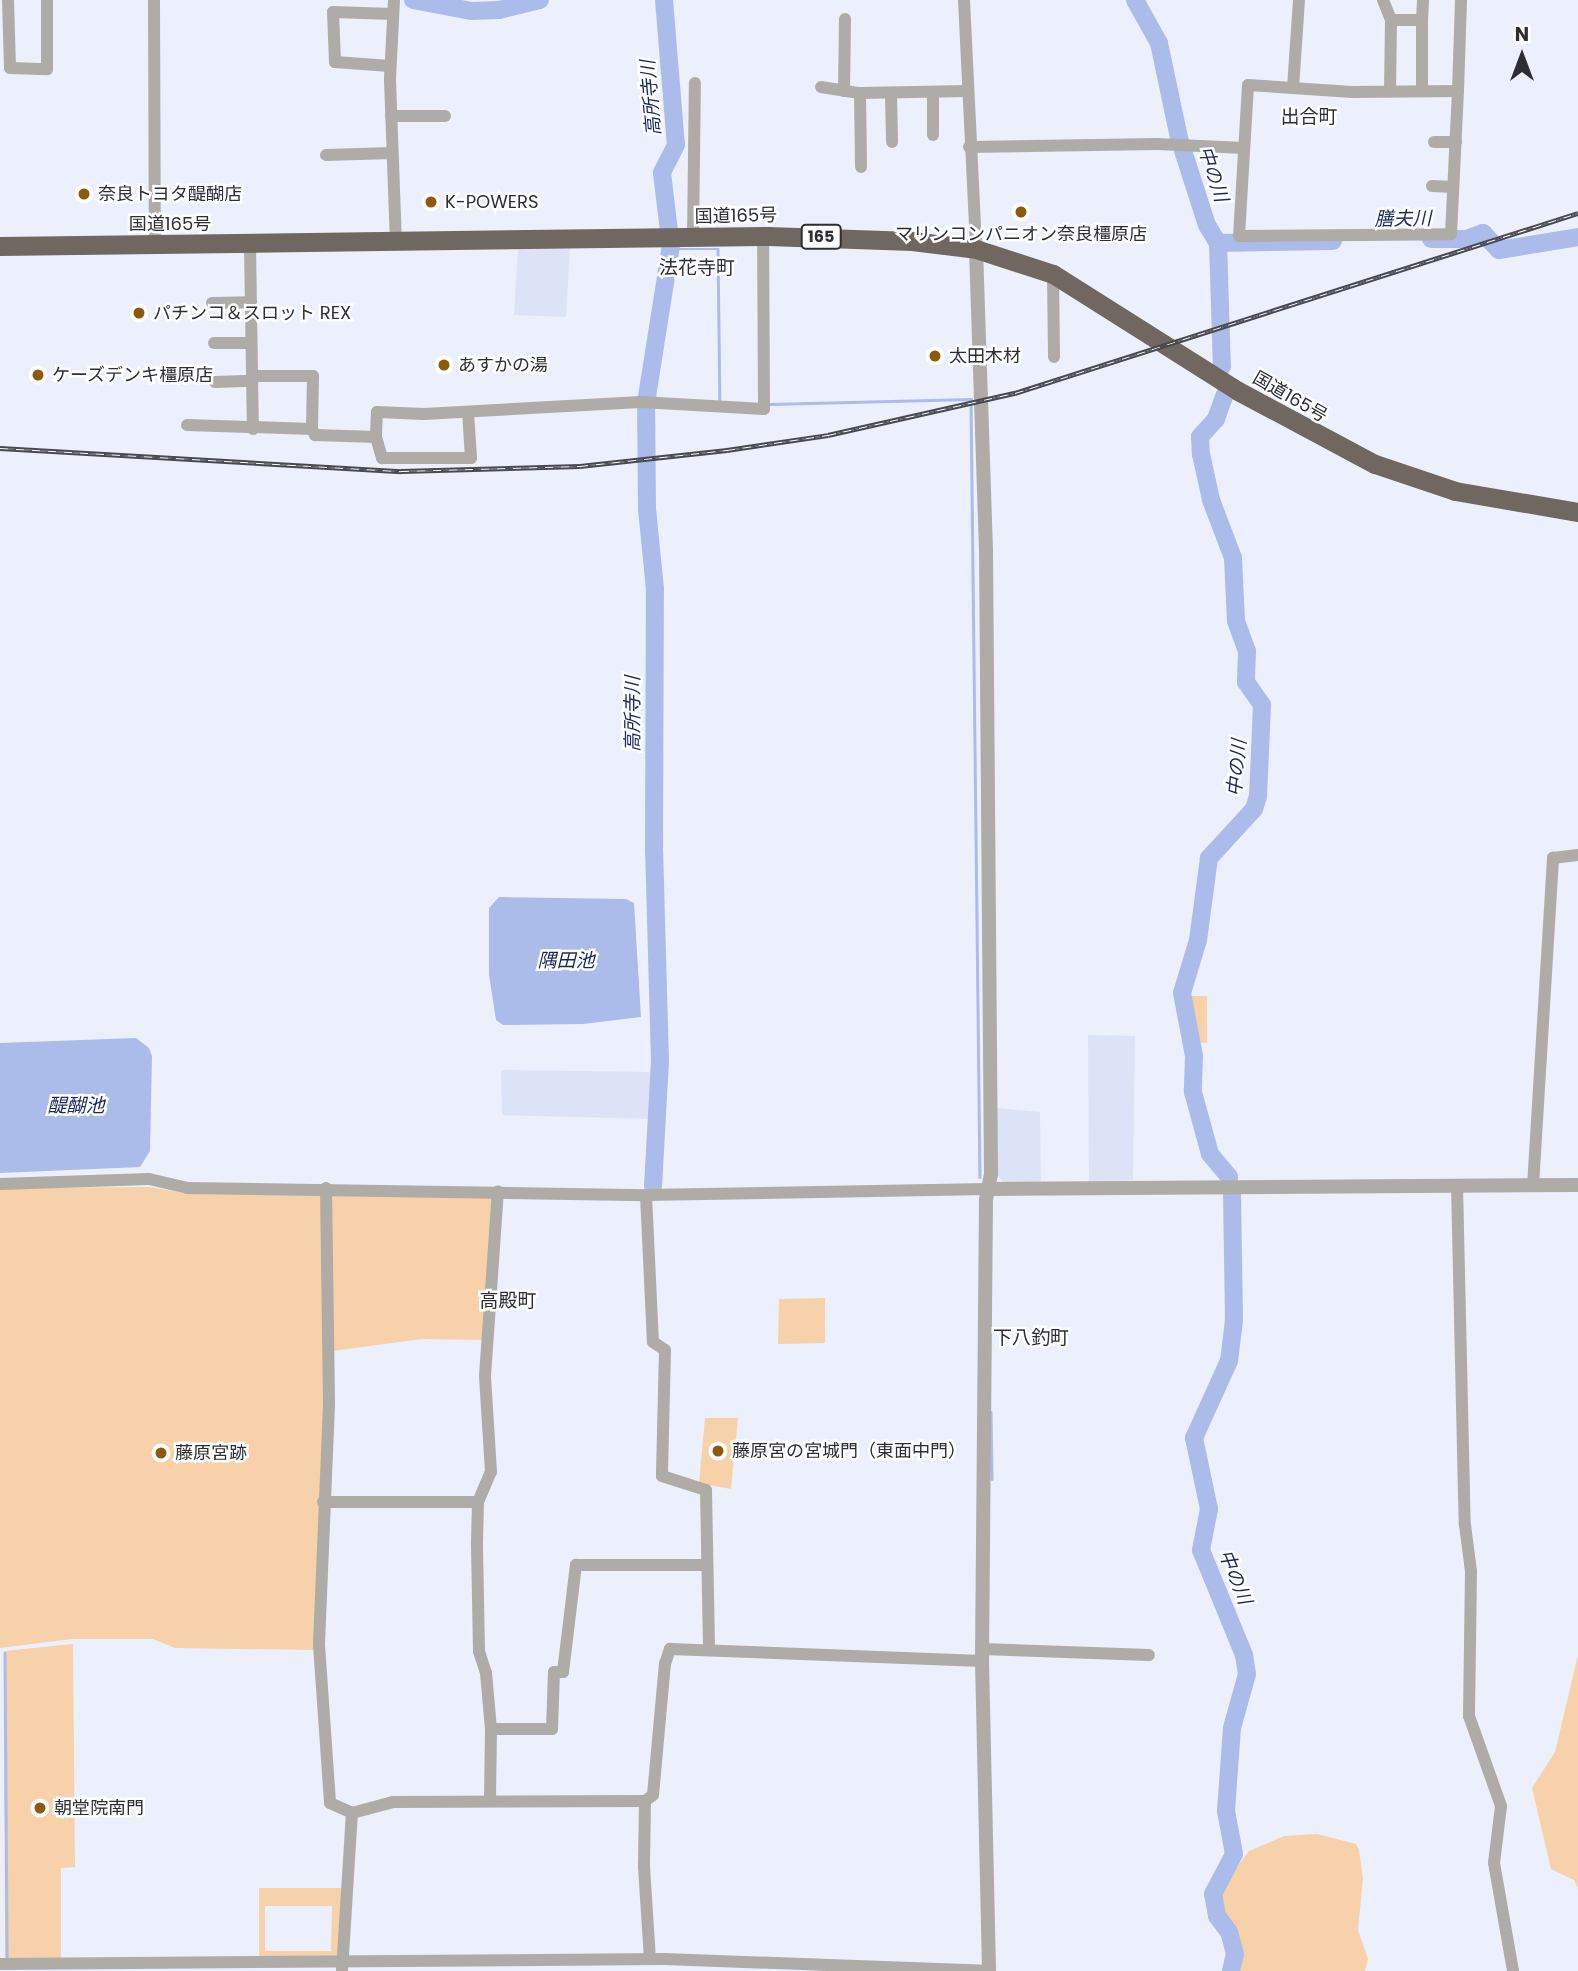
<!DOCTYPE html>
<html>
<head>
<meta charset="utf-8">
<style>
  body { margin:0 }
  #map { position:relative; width:1578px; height:1971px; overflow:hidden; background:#ecf0fd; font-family:Poppins,"Noto Sans JP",sans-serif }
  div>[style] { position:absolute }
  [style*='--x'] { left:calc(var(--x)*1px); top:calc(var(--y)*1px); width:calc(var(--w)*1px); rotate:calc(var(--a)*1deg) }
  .built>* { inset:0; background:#dce3f6 }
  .green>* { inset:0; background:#f6d1aa }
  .water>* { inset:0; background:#abbceb }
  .stream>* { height:2.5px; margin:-1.25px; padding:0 1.25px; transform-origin:1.25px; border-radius:1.25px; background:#abbceb }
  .river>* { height:18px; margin:-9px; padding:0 9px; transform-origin:9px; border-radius:9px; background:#abbceb }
  .minor>* { height:12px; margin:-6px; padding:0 6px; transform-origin:6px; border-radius:6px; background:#afaba7 }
  .tertiary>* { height:14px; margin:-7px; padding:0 7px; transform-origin:7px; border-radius:7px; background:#afaba7 }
  .trunk>* { height:19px; margin:-9.5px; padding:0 9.5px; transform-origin:9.5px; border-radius:9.5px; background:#706860 }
  .rail>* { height:5px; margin-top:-2.5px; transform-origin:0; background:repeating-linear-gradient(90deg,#fff 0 8px,#47494f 0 16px); box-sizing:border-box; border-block:2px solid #47494f }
  .dots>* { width:19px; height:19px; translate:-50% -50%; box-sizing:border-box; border:4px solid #fff; border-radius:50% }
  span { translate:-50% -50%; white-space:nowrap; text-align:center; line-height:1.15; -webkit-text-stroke:5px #fff; paint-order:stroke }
  .shield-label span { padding:2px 5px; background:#fff; border:2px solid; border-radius:5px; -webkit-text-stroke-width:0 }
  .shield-label { font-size:16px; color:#2d2e33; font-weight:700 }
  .poi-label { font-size:18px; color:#2d2e33 }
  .left { translate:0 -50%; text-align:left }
  .street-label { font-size:18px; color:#2d2e33 }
  .water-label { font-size:19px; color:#1a275f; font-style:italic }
  .neighbourhood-label { font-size:19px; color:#2d2e33 }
  .north { position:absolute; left:1487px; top:21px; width:70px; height:70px; -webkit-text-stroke:5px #fff; paint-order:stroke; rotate:0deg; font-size:19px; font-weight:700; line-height:28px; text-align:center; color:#2d2e33 }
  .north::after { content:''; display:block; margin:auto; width:24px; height:32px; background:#2d2e33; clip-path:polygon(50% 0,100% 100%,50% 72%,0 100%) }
</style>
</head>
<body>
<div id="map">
  <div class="built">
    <i style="clip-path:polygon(518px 248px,570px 248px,566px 317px,514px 315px)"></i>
    <i style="clip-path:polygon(1088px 1035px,1135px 1036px,1133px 1180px,1089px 1182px)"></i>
    <i style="clip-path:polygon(501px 1070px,652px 1072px,650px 1119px,502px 1115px)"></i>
    <i style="clip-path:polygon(995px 1108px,1040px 1112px,1041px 1183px,1004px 1183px,997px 1174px)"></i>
  </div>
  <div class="green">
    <i style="clip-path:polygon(1187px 996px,1207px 996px,1207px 1043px,1194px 1043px)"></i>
    <i style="clip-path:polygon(150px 1187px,184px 1193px,490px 1197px,494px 1201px,484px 1340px,421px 1339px,326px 1352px,316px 1650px,175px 1648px,153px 1639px,72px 1639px,0 1648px,0 1188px)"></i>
    <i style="clip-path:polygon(825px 1298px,825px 1343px,778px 1344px,779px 1299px)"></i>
    <i style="clip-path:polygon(705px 1418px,738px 1418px,731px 1489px,699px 1483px)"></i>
    <i style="clip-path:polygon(73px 1644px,75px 1867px,61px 1868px,61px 1961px,5px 1962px,4px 1651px)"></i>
    <i style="clip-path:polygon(1578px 1655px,1578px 1889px,1574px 1880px,1551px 1869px,1532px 1788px,1555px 1752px)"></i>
    <i style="clip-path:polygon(1317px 1834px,1356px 1844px,1359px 1850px,1363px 1878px,1358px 1930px,1368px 1959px,1365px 1971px,1235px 1971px,1238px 1953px,1232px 1929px,1217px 1908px,1222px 1887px,1249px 1851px,1284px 1836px)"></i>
    <i style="clip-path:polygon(evenodd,259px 1888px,344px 1888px,338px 1960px,259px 1960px,259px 1888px,265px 1906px,332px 1906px,331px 1951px,265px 1951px,265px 1906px)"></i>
  </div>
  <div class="water">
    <i style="clip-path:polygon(499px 897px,626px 899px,634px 903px,641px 1017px,583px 1024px,503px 1025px,496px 1020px,489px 975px,489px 908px)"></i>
    <i style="clip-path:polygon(136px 1038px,149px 1048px,152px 1056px,150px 1151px,140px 1167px,0 1173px,0 1043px)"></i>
  </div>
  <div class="stream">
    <i style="--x:670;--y:249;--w:48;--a:0"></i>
    <i style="--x:718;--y:249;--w:154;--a:89.3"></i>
    <i style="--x:770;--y:404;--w:201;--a:-1.4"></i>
    <i style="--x:971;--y:399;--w:778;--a:89.34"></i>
    <i style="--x:991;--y:1412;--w:67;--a:89.1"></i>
    <i style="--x:5;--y:1653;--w:307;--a:89.6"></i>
  </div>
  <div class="river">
    <i style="--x:413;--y:0;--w:60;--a:10.6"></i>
    <i style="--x:472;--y:11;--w:27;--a:-2"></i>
    <i style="--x:499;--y:10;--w:42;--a:-13.7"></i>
    <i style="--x:664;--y:0;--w:145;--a:85.3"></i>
    <i style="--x:676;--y:145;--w:31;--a:117"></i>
    <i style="--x:662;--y:173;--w:58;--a:83.1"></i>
    <i style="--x:1135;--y:0;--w:49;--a:60.8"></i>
    <i style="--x:1159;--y:43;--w:97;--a:78.1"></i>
    <i style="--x:1179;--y:138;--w:91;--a:72.2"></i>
    <i style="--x:1207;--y:225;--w:21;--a:59"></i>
    <i style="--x:1218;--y:243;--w:124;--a:88.2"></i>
    <i style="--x:1431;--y:239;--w:36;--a:0"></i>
    <i style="--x:1467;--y:239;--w:17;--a:-21"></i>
    <i style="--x:1483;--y:233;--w:23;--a:47"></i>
    <i style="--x:1499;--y:250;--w:80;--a:-9.3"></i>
    <i style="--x:1218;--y:243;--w:115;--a:-1"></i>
    <i style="--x:1225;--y:394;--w:27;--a:110"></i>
    <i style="--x:1216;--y:419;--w:24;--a:132"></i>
    <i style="--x:1200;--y:437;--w:17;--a:87"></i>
    <i style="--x:1201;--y:454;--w:47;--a:77.7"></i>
    <i style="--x:1211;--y:500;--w:62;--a:69.2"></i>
    <i style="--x:1233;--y:558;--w:63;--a:87.3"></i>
    <i style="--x:1236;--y:621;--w:32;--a:70"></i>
    <i style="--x:1247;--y:651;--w:31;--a:92"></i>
    <i style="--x:1246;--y:682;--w:28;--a:55"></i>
    <i style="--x:1262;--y:705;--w:91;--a:92.5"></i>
    <i style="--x:1258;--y:796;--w:14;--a:107"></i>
    <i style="--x:1254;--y:809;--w:67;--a:132.6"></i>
    <i style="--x:1209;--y:858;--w:83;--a:97.6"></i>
    <i style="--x:1198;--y:940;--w:55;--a:106.8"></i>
    <i style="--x:1182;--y:993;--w:64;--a:79.2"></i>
    <i style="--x:1194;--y:1056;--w:36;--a:92"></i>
    <i style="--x:1193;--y:1092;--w:64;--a:74.7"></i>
    <i style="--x:1210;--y:1154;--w:30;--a:50"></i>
    <i style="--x:653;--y:1186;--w:124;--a:-86.8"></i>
    <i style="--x:660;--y:1062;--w:210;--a:-91.6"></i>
    <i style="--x:654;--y:852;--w:263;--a:-89.8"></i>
    <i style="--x:655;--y:589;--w:80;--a:-95.7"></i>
    <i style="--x:647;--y:509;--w:106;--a:-90.5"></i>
    <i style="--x:646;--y:403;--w:160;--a:-81"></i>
    <i style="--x:1231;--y:1971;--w:17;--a:-77"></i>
    <i style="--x:1235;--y:1954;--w:23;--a:-105"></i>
    <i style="--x:1229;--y:1932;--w:20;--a:-127"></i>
    <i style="--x:1217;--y:1916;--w:22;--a:-100"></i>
    <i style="--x:1213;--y:1894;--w:45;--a:-62.3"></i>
    <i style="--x:1234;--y:1854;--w:44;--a:-100.5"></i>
    <i style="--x:1226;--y:1811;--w:83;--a:-85.9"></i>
    <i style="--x:1232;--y:1728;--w:56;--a:-74.5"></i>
    <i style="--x:1247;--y:1674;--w:19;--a:-99"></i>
    <i style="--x:1244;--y:1655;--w:113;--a:-112.3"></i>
    <i style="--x:1201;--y:1550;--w:42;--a:-79"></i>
    <i style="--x:1209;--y:1509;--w:73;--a:-101.9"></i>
    <i style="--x:1194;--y:1438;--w:85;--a:-65.6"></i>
    <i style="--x:1229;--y:1361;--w:41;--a:-83"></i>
    <i style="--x:1234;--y:1320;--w:128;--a:-90.9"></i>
  </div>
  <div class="minor">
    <i style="--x:8;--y:0;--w:68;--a:88.3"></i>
    <i style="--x:10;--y:68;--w:37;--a:2"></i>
    <i style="--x:47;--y:69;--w:69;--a:-90"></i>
    <i style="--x:154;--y:0;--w:244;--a:89.8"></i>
    <i style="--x:394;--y:0;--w:80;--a:92.9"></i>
    <i style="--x:390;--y:80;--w:161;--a:87.9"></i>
    <i style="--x:964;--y:0;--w:249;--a:87.2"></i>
    <i style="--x:1383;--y:0;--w:22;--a:68"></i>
    <i style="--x:1391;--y:20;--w:71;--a:90.8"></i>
    <i style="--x:1391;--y:20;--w:31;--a:0"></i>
    <i style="--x:1422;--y:20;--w:70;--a:90"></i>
    <i style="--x:1422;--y:20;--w:20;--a:-87"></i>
    <i style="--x:390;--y:66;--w:55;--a:-175.8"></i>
    <i style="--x:335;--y:62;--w:50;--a:-92.3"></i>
    <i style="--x:333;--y:12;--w:60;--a:1.9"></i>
    <i style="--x:821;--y:87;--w:39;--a:9"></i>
    <i style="--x:860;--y:93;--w:107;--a:-1.1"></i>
    <i style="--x:1293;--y:88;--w:88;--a:-86.1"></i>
    <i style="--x:844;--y:91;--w:72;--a:-89.2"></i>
    <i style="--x:1458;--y:91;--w:106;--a:179.5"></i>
    <i style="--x:1352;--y:92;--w:104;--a:-176.1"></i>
    <i style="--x:1248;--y:85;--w:151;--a:93.4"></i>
    <i style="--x:1239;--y:236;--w:212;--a:-0.5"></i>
    <i style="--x:1451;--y:234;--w:143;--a:-87.2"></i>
    <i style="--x:1458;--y:91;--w:91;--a:-88.1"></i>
    <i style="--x:933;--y:92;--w:43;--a:90"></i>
    <i style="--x:860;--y:93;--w:74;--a:89.2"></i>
    <i style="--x:891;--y:93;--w:49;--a:88.8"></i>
    <i style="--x:391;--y:116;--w:54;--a:0"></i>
    <i style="--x:1434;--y:142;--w:22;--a:0"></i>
    <i style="--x:969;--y:147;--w:188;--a:-0.9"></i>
    <i style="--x:1157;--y:144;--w:87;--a:2.6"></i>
    <i style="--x:326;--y:155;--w:66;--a:-1.7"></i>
    <i style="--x:1432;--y:186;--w:21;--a:3"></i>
    <i style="--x:693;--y:238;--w:155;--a:-89.3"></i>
    <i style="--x:250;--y:245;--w:184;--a:89.1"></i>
    <i style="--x:1053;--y:274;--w:83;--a:89.3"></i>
    <i style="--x:212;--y:303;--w:39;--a:-1"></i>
    <i style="--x:214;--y:343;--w:37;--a:0"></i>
    <i style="--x:252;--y:376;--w:61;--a:0"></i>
    <i style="--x:313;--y:376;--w:53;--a:91.1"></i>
    <i style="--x:215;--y:382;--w:37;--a:-2"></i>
    <i style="--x:187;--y:425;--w:125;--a:1.8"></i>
    <i style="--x:312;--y:429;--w:7;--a:63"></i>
    <i style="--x:315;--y:435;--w:61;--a:1.9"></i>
    <i style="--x:376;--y:437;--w:25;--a:-88"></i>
    <i style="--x:377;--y:412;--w:47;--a:2.4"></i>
    <i style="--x:424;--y:414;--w:217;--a:-3.2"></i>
    <i style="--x:641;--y:402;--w:123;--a:3.3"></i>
    <i style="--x:764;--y:409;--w:173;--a:-90.3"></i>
    <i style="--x:376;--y:437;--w:22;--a:74"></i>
    <i style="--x:382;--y:458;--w:89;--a:0"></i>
    <i style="--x:471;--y:458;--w:46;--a:-93.7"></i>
    <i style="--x:0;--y:1184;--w:149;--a:-1.9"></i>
    <i style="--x:149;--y:1179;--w:39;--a:13"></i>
    <i style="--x:187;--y:1188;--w:459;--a:0.9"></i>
    <i style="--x:646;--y:1195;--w:342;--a:-1"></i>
    <i style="--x:1457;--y:1185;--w:340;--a:88.7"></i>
    <i style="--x:1465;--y:1525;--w:46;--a:82.6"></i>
    <i style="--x:1471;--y:1571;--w:145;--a:90.8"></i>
    <i style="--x:1469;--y:1716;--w:96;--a:70.4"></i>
    <i style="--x:1501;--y:1806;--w:57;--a:97"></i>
    <i style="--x:1494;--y:1863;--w:110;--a:80"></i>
    <i style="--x:1533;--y:1186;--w:329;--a:-86.5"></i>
    <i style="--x:1553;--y:858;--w:25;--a:-7"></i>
    <i style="--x:326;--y:1188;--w:217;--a:89.2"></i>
    <i style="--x:329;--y:1405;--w:240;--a:92.4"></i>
    <i style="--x:319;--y:1645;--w:158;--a:86"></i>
    <i style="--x:330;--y:1803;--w:24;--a:24"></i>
    <i style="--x:352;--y:1813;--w:42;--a:-15"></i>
    <i style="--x:393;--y:1802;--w:252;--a:-0.2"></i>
    <i style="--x:645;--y:1801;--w:10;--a:-37"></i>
    <i style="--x:653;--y:1795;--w:132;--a:-84.8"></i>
    <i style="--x:665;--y:1664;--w:16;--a:-72"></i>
    <i style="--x:670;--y:1649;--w:312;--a:2.2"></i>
    <i style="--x:646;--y:1195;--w:147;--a:87.3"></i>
    <i style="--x:653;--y:1342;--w:14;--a:34"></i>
    <i style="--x:665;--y:1350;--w:126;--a:91.4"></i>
    <i style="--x:662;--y:1476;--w:46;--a:17.7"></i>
    <i style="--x:706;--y:1490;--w:159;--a:88.9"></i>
    <i style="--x:323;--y:1502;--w:155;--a:0"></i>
    <i style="--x:983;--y:1649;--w:166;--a:2.1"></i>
    <i style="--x:491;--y:1729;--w:61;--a:0"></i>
    <i style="--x:552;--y:1729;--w:57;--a:-88"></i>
    <i style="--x:554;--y:1672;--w:9;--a:0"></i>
    <i style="--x:563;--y:1672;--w:108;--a:-83.1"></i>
    <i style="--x:576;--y:1565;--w:128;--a:0"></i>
    <i style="--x:490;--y:1800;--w:71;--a:-89.2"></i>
    <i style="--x:491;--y:1729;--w:56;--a:-95.1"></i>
    <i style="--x:486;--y:1673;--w:23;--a:-108"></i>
    <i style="--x:479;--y:1651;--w:109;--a:-91.1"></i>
    <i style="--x:477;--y:1542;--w:40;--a:-88.6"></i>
    <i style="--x:478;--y:1502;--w:33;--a:-67"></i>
    <i style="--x:491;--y:1472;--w:96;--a:-93.6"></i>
    <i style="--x:485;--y:1376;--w:185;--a:-86"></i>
    <i style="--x:645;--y:1801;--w:66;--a:90.9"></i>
    <i style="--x:644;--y:1867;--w:92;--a:86.3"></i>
    <i style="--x:0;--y:1964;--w:664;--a:-0.43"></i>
    <i style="--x:664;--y:1959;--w:322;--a:2.1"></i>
    <i style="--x:342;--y:1971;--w:158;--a:-86.4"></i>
  </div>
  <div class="tertiary">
    <i style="--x:976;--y:249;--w:302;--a:88.1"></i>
    <i style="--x:986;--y:551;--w:623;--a:89.54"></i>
    <i style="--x:991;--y:1174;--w:26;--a:101"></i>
    <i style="--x:986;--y:1200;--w:461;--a:90.5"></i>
    <i style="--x:982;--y:1661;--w:310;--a:88.7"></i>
    <i style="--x:988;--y:1189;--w:590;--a:-0.39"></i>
  </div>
  <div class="trunk">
    <i style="--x:0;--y:246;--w:768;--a:-0.75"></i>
    <i style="--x:768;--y:236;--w:144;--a:2"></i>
    <i style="--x:912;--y:241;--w:64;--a:7.1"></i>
    <i style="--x:976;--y:249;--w:81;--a:18"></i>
    <i style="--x:1053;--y:274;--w:219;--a:32.3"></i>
    <i style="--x:1238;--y:391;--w:155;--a:28.1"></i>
    <i style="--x:1375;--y:464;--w:84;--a:18.6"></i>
    <i style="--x:1455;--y:491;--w:125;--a:9.7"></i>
  </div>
  <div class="rail">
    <i style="--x:0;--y:448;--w:402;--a:3.3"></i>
    <i style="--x:401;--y:471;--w:179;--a:-1.6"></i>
    <i style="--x:580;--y:466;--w:148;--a:-6.2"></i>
    <i style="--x:727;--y:450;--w:102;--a:-8.4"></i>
    <i style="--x:828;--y:435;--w:192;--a:-12.7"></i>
    <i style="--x:1015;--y:393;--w:591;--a:-17.73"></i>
  </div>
  <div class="dots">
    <i style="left:84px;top:194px;background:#8e590b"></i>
    <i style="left:431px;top:202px;background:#8e590b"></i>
    <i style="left:1021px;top:212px;background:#8e590b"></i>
    <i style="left:139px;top:313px;background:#8e590b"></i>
    <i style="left:935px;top:356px;background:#8e590b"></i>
    <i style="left:444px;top:365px;background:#8e590b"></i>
    <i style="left:38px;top:375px;background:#8e590b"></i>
    <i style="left:718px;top:1451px;background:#8e590b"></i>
    <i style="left:161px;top:1453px;background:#8e590b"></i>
    <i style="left:40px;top:1808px;background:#8e590b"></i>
  </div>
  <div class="shield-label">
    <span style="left:821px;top:237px">165</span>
  </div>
  <div class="poi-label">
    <span class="left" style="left:98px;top:194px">奈良トヨタ醍醐店</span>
    <span class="left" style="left:445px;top:202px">K-POWERS</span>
    <span style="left:1021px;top:234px">マリンコンパニオン奈良橿原店</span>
    <span class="left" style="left:153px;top:313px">パチンコ＆スロット REX</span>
    <span class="left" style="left:949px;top:356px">太田木材</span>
    <span class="left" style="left:458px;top:365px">あすかの湯</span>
    <span class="left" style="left:52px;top:375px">ケーズデンキ橿原店</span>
    <span class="left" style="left:732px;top:1451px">藤原宮の宮城門（東面中門）</span>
    <span class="left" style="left:175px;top:1453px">藤原宮跡</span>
    <span class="left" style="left:54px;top:1808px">朝堂院南門</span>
  </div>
  <div class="street-label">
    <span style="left:736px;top:216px;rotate:-1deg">国道165号</span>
    <span style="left:170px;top:224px">国道165号</span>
    <span style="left:1290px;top:397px;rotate:30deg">国道165号</span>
  </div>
  <div class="water-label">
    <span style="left:651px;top:98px;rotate:-95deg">高所寺川</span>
    <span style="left:1213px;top:174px;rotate:72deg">中の川</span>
    <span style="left:1403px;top:219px;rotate:-1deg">膳夫川</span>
    <span style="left:633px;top:714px;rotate:-90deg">高所寺川</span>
    <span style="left:1237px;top:768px;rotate:-85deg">中の川</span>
    <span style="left:566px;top:961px">隅田池</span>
    <span style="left:76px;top:1106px">醍醐池</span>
    <span style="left:1235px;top:1577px;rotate:68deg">中の川</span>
  </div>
  <div class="neighbourhood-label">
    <span style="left:1309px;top:117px">出合町</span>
    <span style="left:697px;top:268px">法花寺町</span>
    <span style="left:508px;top:1301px">高殿町</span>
    <span style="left:1031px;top:1338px">下八釣町</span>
  </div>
  <div class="north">N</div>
</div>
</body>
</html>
